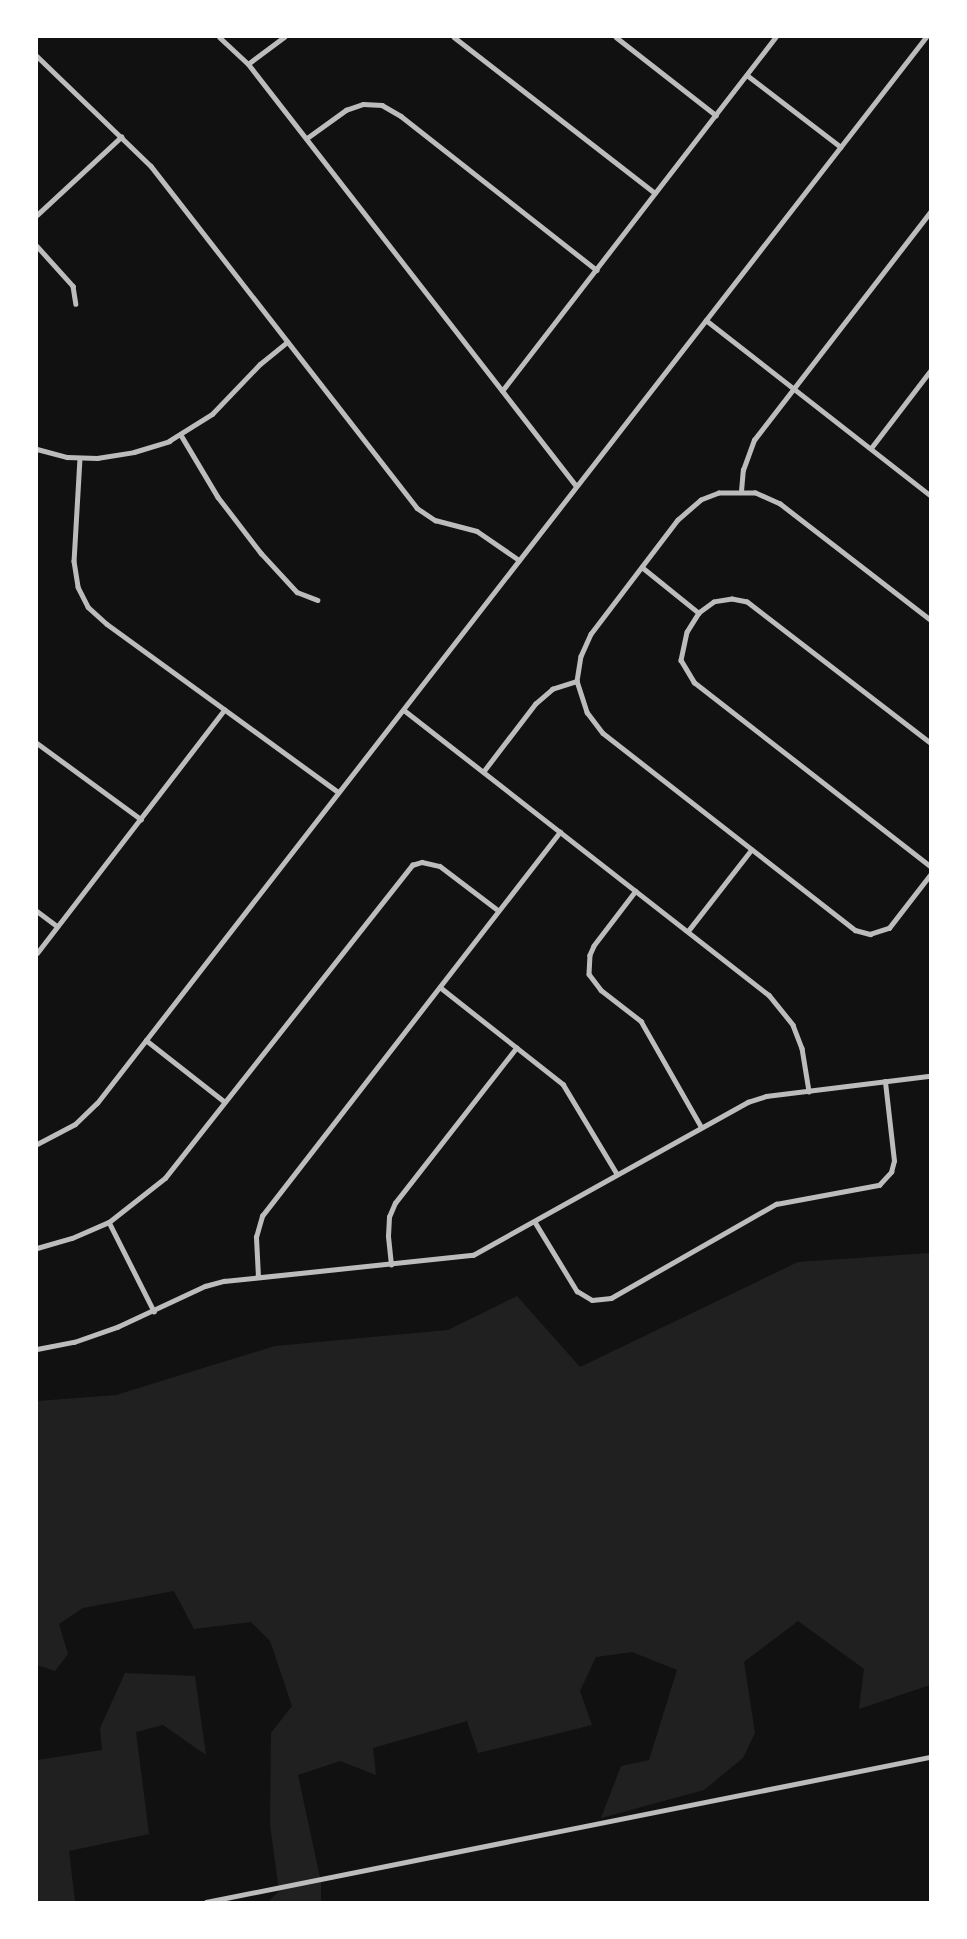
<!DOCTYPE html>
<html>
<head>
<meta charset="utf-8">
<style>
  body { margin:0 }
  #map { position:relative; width:967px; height:1939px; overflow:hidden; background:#111; font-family:Karla,sans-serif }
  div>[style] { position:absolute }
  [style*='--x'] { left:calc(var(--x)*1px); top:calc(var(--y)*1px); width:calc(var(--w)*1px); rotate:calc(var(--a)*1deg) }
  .green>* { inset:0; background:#202020 }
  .minor>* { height:4.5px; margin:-2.25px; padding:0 2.25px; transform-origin:2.25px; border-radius:2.25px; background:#bcbcbc }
  .tertiary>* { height:5px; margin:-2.5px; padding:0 2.5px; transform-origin:2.5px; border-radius:2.5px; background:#bcbcbc }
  span { translate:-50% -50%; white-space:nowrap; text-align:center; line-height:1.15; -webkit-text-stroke:5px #fff; paint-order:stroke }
  .frame { position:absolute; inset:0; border:38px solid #fff; pointer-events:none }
</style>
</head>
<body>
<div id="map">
  <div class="green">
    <i style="clip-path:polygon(930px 1253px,930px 1685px,859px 1709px,864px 1669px,798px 1621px,744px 1662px,755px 1733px,743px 1758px,704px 1790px,601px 1818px,621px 1766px,649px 1760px,677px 1670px,632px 1652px,596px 1657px,580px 1691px,592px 1725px,478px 1753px,467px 1721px,373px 1748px,376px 1775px,340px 1761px,298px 1775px,321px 1882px,321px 1902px,268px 1902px,279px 1891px,270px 1825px,271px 1733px,292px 1706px,270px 1641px,251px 1622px,194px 1629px,174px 1591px,83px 1608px,59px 1624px,68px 1654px,55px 1671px,37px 1665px,37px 1401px,116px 1395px,275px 1346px,448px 1330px,517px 1296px,580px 1367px,798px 1262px)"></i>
    <i style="clip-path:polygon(125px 1673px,195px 1676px,206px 1755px,163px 1725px,136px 1732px,149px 1834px,69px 1851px,75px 1902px,37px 1902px,37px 1760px,102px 1750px,100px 1728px)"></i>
  </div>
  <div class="minor">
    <i style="--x:454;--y:37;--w:254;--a:37.8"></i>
    <i style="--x:616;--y:37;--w:127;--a:38"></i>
    <i style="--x:37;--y:56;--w:158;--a:44"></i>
    <i style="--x:151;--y:166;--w:433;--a:52.1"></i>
    <i style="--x:417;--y:508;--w:22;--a:34"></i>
    <i style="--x:435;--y:520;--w:43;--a:14.7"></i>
    <i style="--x:477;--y:531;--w:51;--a:34.6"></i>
    <i style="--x:248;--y:64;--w:45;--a:-36.9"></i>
    <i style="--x:747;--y:75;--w:118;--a:37.5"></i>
    <i style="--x:307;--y:138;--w:48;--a:-35.7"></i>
    <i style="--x:346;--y:110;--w:18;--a:-19"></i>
    <i style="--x:363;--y:104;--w:19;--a:3"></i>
    <i style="--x:382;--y:105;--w:22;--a:30"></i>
    <i style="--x:401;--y:116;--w:249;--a:38.2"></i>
    <i style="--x:37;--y:215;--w:115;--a:-42.9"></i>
    <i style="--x:37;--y:246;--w:54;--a:48"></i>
    <i style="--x:73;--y:286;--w:18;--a:81"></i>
    <i style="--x:706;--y:320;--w:284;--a:38"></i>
    <i style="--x:502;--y:391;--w:448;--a:-52.3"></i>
    <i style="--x:181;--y:435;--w:72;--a:59.2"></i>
    <i style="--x:218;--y:497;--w:71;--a:52.5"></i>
    <i style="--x:261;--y:553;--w:53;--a:47.3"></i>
    <i style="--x:297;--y:592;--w:22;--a:21"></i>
    <i style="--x:871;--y:448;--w:97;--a:-52.5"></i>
    <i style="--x:37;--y:449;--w:31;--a:15"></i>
    <i style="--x:67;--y:457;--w:30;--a:2"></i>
    <i style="--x:97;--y:458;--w:37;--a:-9"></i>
    <i style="--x:134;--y:452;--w:37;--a:-17"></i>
    <i style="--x:169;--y:441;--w:51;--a:-32.1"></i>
    <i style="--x:212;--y:414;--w:69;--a:-46.2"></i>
    <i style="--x:260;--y:364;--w:35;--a:-39"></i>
    <i style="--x:80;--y:458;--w:103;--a:93.3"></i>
    <i style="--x:74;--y:561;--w:26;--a:81"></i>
    <i style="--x:78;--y:587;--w:22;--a:63"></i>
    <i style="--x:88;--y:607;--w:25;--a:42"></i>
    <i style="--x:107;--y:624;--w:286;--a:36"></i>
    <i style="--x:741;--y:491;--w:21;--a:-85"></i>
    <i style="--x:743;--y:470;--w:32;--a:-70"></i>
    <i style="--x:754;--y:440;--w:288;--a:-52.3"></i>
    <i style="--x:642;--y:567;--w:73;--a:38.9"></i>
    <i style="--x:930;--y:620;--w:190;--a:-142.3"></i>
    <i style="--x:780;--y:504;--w:27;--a:-156"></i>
    <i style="--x:755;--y:493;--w:36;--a:180"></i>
    <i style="--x:719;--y:493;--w:19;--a:159"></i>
    <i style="--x:701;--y:500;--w:30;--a:139"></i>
    <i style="--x:678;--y:520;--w:143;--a:127.3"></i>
    <i style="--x:591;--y:634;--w:24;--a:114"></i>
    <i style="--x:581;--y:656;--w:25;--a:99"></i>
    <i style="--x:577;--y:681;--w:33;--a:72"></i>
    <i style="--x:587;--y:712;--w:26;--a:53"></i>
    <i style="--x:603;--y:733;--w:320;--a:38"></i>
    <i style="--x:855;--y:930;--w:16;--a:15"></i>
    <i style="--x:870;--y:934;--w:20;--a:-18"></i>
    <i style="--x:889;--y:928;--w:67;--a:-52.3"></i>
    <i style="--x:404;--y:710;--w:463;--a:38"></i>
    <i style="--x:769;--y:995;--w:38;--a:51"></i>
    <i style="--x:793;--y:1025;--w:25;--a:69"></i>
    <i style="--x:802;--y:1048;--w:44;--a:80.8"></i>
    <i style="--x:37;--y:743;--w:129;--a:36.2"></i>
    <i style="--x:930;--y:743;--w:231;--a:-142.4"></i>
    <i style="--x:747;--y:602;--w:15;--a:-169"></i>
    <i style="--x:732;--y:599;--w:18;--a:171"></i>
    <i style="--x:714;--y:602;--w:19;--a:144"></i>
    <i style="--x:699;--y:613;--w:22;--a:122"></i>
    <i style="--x:687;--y:632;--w:29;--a:102"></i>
    <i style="--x:681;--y:660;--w:26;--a:59"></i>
    <i style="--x:694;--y:682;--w:299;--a:37.9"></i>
    <i style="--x:483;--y:772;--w:86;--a:-52.6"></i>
    <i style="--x:535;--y:704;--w:23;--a:-41"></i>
    <i style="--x:552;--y:689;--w:26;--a:-18"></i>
    <i style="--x:636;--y:891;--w:69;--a:127.4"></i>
    <i style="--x:594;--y:946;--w:10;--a:114"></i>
    <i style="--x:590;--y:955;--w:19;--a:93"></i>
    <i style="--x:589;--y:974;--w:20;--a:53"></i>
    <i style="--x:601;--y:990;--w:51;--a:37.8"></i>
    <i style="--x:641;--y:1021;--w:121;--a:60.3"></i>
    <i style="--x:37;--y:911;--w:25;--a:37"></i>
    <i style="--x:688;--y:931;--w:103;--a:-52.1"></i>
    <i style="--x:37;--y:953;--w:307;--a:-52.4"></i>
    <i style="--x:440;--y:987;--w:157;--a:38.3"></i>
    <i style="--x:563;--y:1084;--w:105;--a:59"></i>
    <i style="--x:146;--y:1040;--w:100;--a:38.1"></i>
    <i style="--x:109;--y:1222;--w:100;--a:63.2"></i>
    <i style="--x:535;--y:1222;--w:81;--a:58.7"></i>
    <i style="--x:577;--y:1291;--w:17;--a:31"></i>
    <i style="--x:592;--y:1300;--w:19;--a:-6"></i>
    <i style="--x:611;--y:1298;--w:190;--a:-29.7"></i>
    <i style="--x:776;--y:1204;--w:105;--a:-10.5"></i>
    <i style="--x:879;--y:1185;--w:18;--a:-47"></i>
    <i style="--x:891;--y:1172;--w:11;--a:-75"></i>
    <i style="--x:894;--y:1161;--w:80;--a:-96.5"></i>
    <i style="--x:37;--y:1248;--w:36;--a:-16"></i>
    <i style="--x:72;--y:1238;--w:40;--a:-23.4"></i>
    <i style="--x:109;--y:1222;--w:71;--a:-38.2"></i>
    <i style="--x:165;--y:1178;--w:399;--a:-51.7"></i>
    <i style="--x:412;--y:865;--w:10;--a:-17"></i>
    <i style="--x:422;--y:862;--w:18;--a:13"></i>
    <i style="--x:440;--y:866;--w:73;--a:37.2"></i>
    <i style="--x:391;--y:1265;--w:29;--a:-96"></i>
    <i style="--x:388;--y:1236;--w:19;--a:-87"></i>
    <i style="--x:389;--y:1217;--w:15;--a:-67"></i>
    <i style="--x:395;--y:1203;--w:197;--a:-52"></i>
    <i style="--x:258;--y:1277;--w:40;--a:-92.9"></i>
    <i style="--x:256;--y:1237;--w:22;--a:-74"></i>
    <i style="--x:262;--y:1216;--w:486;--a:-52.2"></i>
    <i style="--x:37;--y:1349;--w:38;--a:-11"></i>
    <i style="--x:74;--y:1342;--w:46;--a:-19.2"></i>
    <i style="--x:117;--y:1327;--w:97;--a:-25"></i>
    <i style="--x:205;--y:1286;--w:20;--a:-15"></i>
    <i style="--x:224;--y:1281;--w:250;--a:-6"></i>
    <i style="--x:473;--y:1255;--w:315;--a:-29.1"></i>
    <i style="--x:748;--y:1102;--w:19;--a:-18"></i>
    <i style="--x:766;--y:1096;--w:165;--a:-7"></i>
    <i style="--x:206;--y:1902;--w:738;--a:-11.33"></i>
  </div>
  <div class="tertiary">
    <i style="--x:219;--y:37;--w:40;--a:43"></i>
    <i style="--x:248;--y:64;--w:534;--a:52.14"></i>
    <i style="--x:37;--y:1144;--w:43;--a:-27.8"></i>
    <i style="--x:75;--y:1124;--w:30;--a:-44"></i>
    <i style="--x:97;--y:1103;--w:1350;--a:-52.13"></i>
  </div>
  <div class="frame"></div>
</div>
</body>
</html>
